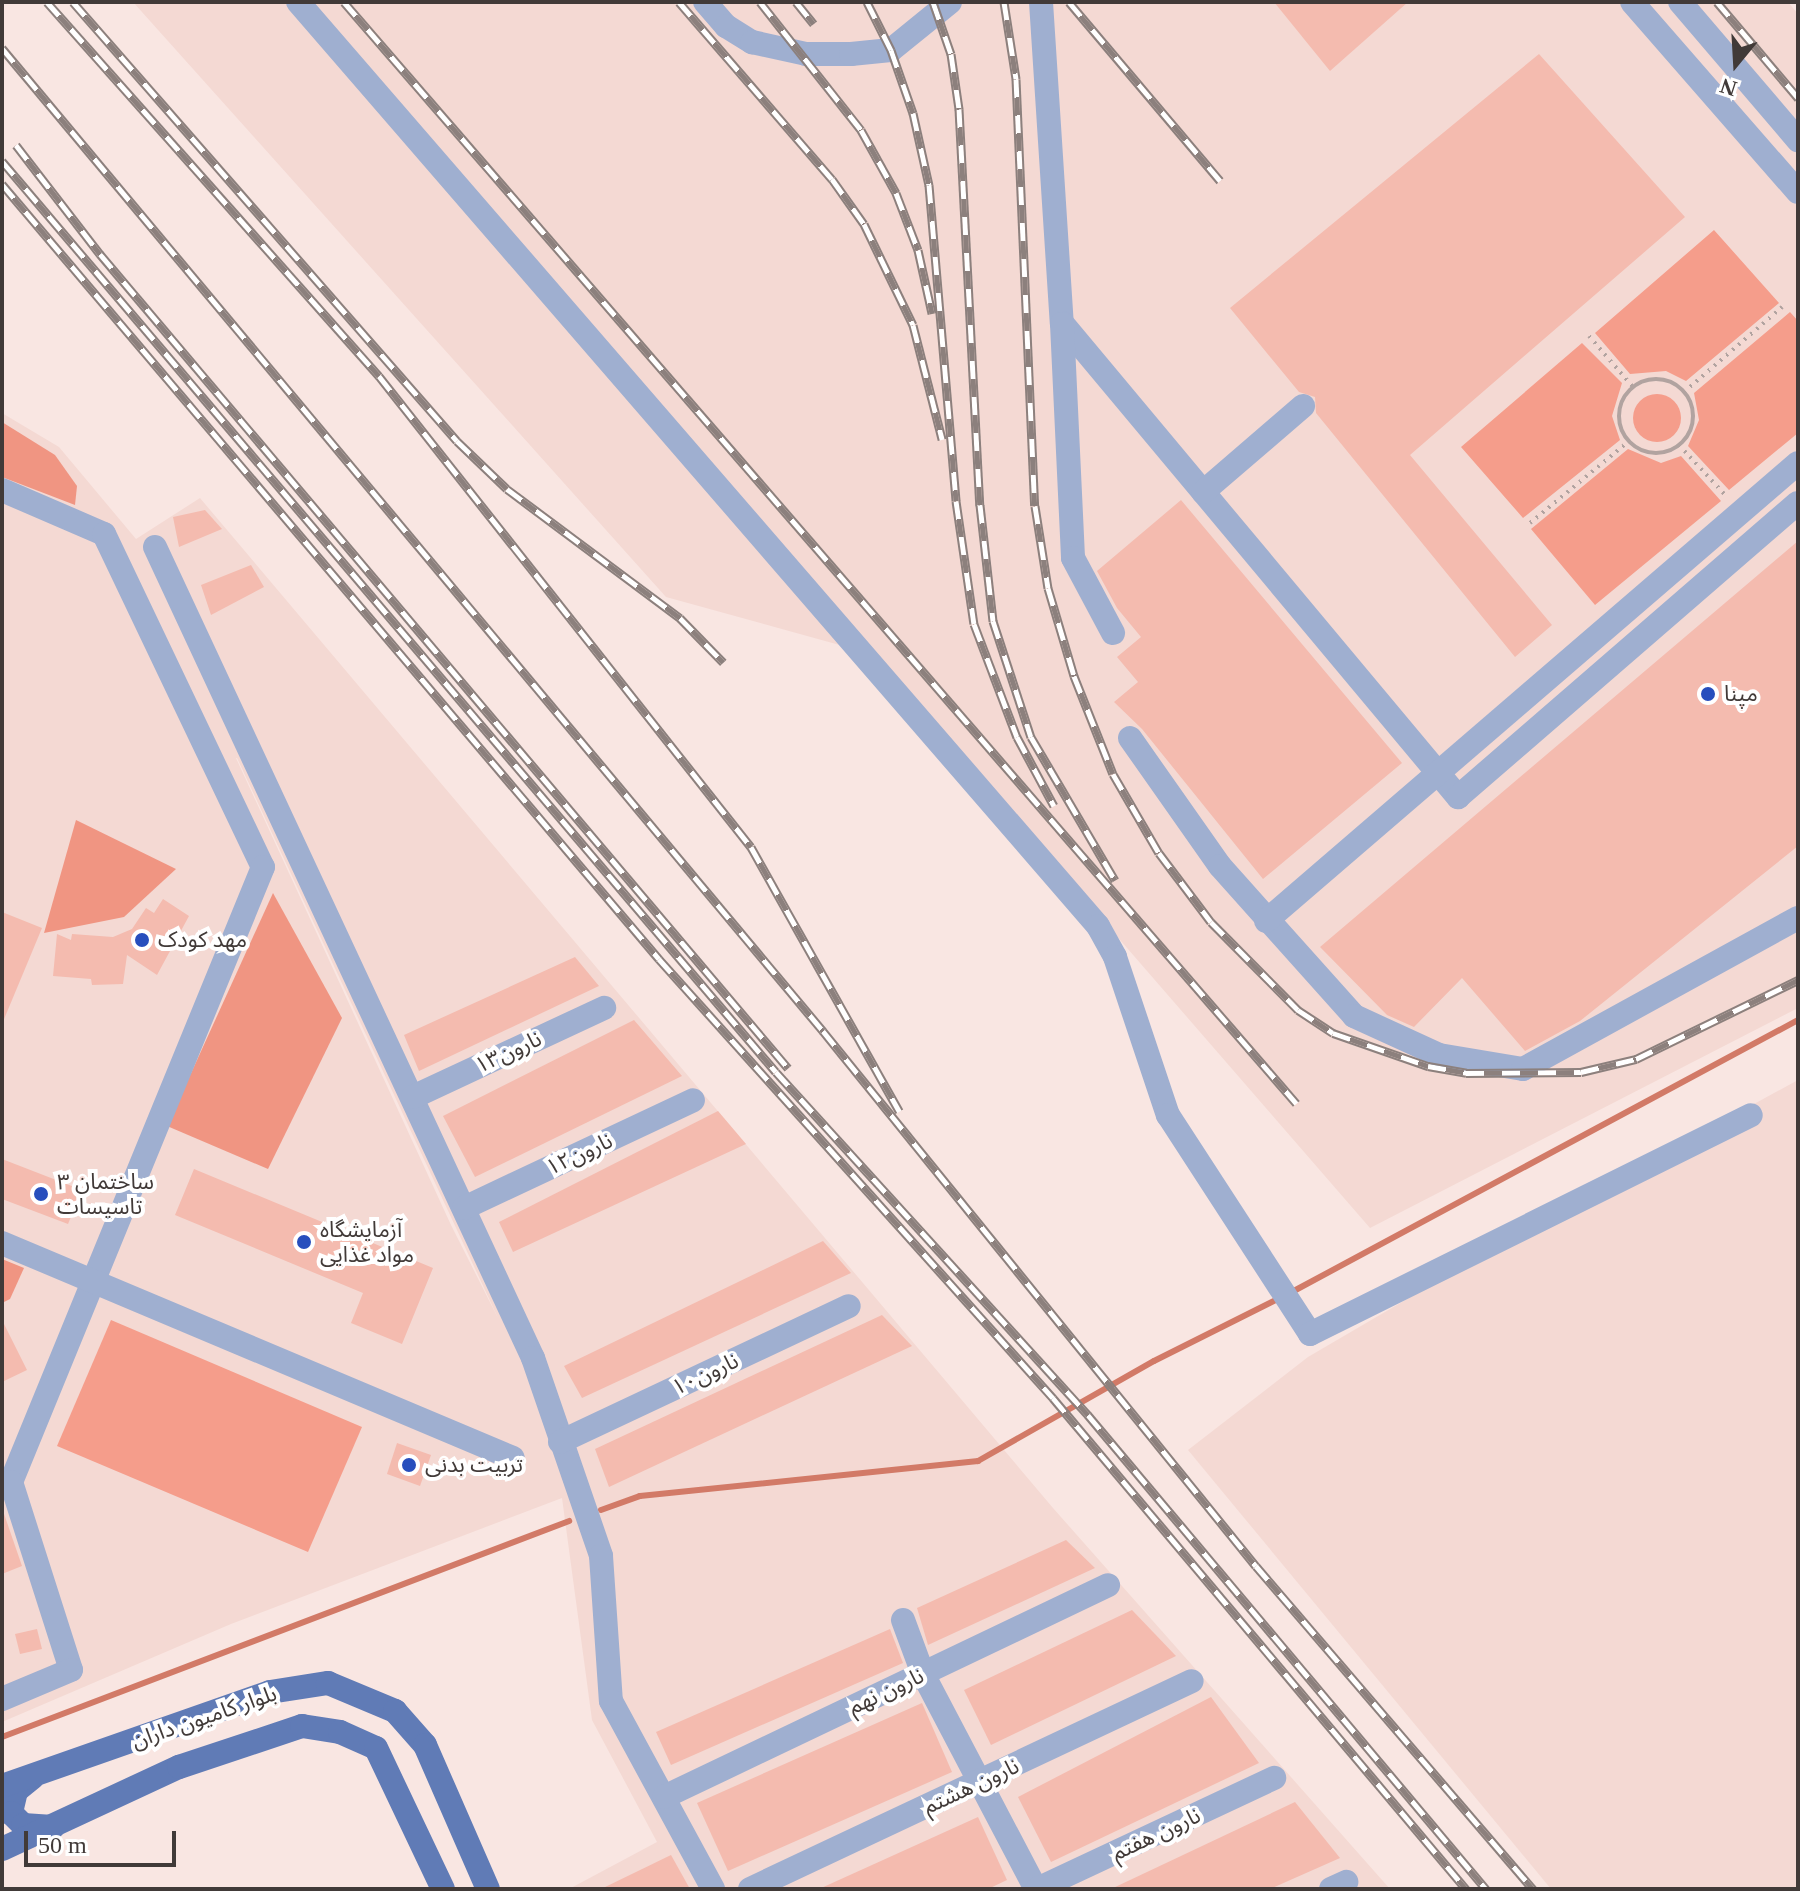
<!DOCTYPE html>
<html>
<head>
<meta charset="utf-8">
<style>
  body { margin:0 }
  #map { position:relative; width:1800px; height:1891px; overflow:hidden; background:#f9e6e2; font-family:"Times New Roman","Noto Sans Arabic",serif }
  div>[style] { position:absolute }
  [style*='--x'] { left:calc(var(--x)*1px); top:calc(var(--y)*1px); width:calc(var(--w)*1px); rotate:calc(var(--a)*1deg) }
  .built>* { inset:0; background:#f4d9d3 }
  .green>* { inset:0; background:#f59d8b }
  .round { border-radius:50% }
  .forest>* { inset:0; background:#f09582 }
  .stream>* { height:6px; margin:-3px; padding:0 3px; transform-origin:3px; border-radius:3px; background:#d27a67 }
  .building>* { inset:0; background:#f4bbaf }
  .path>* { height:4px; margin-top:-2px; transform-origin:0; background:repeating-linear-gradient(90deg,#b1a3a0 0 2px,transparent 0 8px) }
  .path>.ring { margin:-2px; padding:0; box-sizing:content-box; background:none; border:4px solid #b1a3a0; border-radius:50% }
  .minor>* { height:24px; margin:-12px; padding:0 12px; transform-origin:12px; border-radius:12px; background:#9fafd0 }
  .major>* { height:24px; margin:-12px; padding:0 12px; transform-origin:12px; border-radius:12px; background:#607bb6 }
  .rail>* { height:9px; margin-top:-4.5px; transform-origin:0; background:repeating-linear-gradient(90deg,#fff 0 18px,#8c807d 0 36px); box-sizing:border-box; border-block:2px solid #8c807d }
  .dots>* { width:22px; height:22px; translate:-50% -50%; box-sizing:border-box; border:4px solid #fff; border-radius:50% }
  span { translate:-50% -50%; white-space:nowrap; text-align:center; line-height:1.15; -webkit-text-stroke:8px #fff; paint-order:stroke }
  .poi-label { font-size:22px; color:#413a38 }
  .left { translate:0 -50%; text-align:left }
  .street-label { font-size:22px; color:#413a38 }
  .frame { position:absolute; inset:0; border:4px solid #413a38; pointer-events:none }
  .north { position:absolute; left:1696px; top:24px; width:80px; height:80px; -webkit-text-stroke:6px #fff; paint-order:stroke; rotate:198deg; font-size:22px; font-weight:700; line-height:32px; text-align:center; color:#413a38 }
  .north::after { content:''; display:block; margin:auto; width:28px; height:36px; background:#413a38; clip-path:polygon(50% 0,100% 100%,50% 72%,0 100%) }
  .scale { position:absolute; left:24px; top:1831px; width:152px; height:36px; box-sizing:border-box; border:4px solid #413a38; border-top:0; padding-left:10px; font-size:24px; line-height:28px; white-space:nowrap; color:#413a38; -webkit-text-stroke:6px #fff; paint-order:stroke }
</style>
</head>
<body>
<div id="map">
  <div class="built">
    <i style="clip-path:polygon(133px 2px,1788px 2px,1798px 14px,1798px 1008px,1370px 1228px,872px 654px,666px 597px)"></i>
    <i style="clip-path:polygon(evenodd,2px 413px,59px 447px,136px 539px,200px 498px,1053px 1508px,1390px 1889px,569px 1889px,657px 1842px,592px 1720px,562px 1498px,231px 1624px,2px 1722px,2px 413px,236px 758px,237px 758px,498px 1318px,451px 1225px,236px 758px)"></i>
    <i style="clip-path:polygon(1798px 1080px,1798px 1889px,1551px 1889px,1188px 1450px,1308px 1357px,1544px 1219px)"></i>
  </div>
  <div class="green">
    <i style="clip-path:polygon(1714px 230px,1779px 303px,1686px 381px,1666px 371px,1630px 374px,1595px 333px)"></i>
    <i style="clip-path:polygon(1790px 312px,1798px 321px,1798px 433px,1729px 490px,1688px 446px,1699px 420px,1694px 393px)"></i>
    <i style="clip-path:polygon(1582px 343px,1622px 383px,1612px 416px,1620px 440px,1523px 518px,1461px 447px)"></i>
    <i class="round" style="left:1633px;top:394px;width:48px;height:48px"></i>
    <i style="clip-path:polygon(1628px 449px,1661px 463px,1681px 456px,1721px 501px,1595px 605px,1531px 529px)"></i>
    <i style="clip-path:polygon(111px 1320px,362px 1427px,308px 1552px,57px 1446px)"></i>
  </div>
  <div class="forest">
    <i style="clip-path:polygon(2px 422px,55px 455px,77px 486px,75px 505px,2px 477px)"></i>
    <i style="clip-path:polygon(76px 820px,176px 869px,124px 917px,44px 933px)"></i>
    <i style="clip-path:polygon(273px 893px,342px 1018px,268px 1169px,167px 1126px)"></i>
    <i style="clip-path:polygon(2px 1259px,24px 1268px,10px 1299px,2px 1303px)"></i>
  </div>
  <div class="stream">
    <i style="--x:1290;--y:1293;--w:577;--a:-28.25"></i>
    <i style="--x:601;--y:1510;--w:41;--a:-19.7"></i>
    <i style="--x:640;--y:1496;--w:340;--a:-5.9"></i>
    <i style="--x:978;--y:1461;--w:202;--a:-29.6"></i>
    <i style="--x:1154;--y:1361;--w:141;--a:-26.6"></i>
    <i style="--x:2;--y:1737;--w:607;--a:-20.85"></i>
  </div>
  <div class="building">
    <i style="clip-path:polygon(1274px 2px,1408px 2px,1330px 71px)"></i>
    <i style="clip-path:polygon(1539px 54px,1685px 217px,1410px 455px,1552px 625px,1515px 657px,1316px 413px,1315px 397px,1299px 392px,1230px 308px)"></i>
    <i style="clip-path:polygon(1181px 500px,1402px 763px,1263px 879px,1142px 729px,1114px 702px,1138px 682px,1117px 657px,1141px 637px,1117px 608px,1097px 571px)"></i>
    <i style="clip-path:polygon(205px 510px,222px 529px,179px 547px,173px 517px)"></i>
    <i style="clip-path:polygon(1798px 541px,1798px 846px,1580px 1021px,1525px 1051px,1462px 978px,1414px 1027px,1387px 1015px,1320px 947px)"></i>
    <i style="clip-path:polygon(251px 565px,264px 587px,211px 615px,201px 585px)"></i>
    <i style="clip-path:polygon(163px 899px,189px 916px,157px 975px,127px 955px,123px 984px,92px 985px,91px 979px,53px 976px,57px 934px,71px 940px,72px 934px,113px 937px,132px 929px,146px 908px,154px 913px)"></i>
    <i style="clip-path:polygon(2px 912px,42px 928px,2px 1024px)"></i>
    <i style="clip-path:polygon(575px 957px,599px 986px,419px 1071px,404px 1035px)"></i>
    <i style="clip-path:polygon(634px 1020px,682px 1076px,475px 1177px,443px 1116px)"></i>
    <i style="clip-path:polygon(718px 1111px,746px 1144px,513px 1252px,499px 1222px)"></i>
    <i style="clip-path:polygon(2px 1159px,82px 1190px,68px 1224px,2px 1199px)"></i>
    <i style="clip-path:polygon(194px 1169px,433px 1268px,402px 1344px,351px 1323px,363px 1293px,175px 1215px)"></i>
    <i style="clip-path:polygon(823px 1241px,851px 1273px,582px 1398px,564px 1366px)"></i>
    <i style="clip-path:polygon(882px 1315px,912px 1346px,609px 1487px,595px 1449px)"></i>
    <i style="clip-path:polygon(2px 1320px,27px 1370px,2px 1382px)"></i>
    <i style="clip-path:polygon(397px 1443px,431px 1455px,420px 1486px,387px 1474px)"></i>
    <i style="clip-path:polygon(2px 1508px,22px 1566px,2px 1574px)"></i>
    <i style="clip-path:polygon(1066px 1540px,1095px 1568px,928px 1645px,917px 1608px)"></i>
    <i style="clip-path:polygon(1132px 1610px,1176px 1656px,991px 1745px,964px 1690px)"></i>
    <i style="clip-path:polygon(37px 1629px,42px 1649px,20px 1654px,15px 1634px)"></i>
    <i style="clip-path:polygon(890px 1629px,903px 1663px,671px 1765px,656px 1732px)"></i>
    <i style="clip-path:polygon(1211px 1697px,1259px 1763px,1051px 1862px,1018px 1797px)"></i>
    <i style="clip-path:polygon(922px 1703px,952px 1772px,728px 1871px,697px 1803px)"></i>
    <i style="clip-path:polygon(1295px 1802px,1340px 1858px,1270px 1889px,1111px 1889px)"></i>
    <i style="clip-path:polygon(978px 1817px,1007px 1880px,988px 1889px,819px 1889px)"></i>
    <i style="clip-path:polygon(671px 1855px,690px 1889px,601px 1889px)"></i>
  </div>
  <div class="path">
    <i style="--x:1589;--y:336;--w:67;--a:49.2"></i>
    <i class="ring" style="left:1619px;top:379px;width:70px;height:70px"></i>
    <i style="--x:1684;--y:392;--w:130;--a:-40.9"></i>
    <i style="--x:1679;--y:445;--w:69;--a:47.3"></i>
    <i style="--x:1530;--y:523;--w:129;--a:-39.6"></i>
  </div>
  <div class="minor">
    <i style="--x:298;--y:2;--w:1222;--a:49.11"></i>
    <i style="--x:1098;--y:926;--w:35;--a:61"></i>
    <i style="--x:1115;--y:957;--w:167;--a:71.5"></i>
    <i style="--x:1168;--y:1115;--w:261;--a:57"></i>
    <i style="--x:1310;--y:1334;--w:492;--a:-26.4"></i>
    <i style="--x:705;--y:2;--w:32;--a:49"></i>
    <i style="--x:726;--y:26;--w:31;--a:32"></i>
    <i style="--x:752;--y:42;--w:55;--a:12.5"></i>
    <i style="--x:806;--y:54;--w:45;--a:0"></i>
    <i style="--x:851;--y:54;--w:40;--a:-5.7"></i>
    <i style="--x:891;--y:50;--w:76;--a:-39.1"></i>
    <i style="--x:1041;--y:2;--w:322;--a:86.3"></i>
    <i style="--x:1062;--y:323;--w:618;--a:50.12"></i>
    <i style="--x:1458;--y:797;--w:449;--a:-40.9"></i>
    <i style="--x:1632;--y:2;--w:252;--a:48.9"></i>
    <i style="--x:1680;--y:2;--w:182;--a:49.5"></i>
    <i style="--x:1062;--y:324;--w:234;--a:87.3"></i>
    <i style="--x:1073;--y:558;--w:85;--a:61.9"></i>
    <i style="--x:2;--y:490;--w:111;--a:23.3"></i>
    <i style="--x:104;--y:534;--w:369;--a:64.5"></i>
    <i style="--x:263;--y:867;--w:665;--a:112.28"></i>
    <i style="--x:11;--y:1482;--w:197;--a:72.3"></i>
    <i style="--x:71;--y:1670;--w:75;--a:157.2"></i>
    <i style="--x:1203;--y:492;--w:132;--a:-40.7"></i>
    <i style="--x:155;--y:547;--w:895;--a:65.01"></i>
    <i style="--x:533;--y:1358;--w:209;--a:71"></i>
    <i style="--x:601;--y:1556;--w:145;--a:86.1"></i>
    <i style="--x:611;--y:1701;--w:214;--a:61.5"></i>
    <i style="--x:1130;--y:738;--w:156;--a:54.9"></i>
    <i style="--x:1220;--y:866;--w:201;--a:48.2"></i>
    <i style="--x:1354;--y:1016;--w:94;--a:24.6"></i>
    <i style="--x:1439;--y:1055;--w:85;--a:9.5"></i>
    <i style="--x:1523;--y:1069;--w:314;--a:-28.8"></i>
    <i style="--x:1266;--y:921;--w:702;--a:-40.73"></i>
    <i style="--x:413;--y:1097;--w:211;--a:-25"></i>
    <i style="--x:464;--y:1208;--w:253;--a:-25.2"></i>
    <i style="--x:2;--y:1243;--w:554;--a:22.82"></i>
    <i style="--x:560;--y:1442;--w:319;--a:-25.2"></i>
    <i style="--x:903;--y:1620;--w:58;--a:69.7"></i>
    <i style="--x:923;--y:1674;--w:243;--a:62.3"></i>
    <i style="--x:664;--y:1797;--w:492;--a:-25.5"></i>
    <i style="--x:750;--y:1889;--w:488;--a:-25.2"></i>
    <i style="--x:1037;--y:1889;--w:262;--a:-25.1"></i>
    <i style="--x:1331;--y:1889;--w:17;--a:-25"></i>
  </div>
  <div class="major">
    <i style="--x:32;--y:1778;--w:21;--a:141"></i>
    <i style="--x:16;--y:1791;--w:23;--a:103"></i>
    <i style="--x:11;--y:1813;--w:17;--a:45"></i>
    <i style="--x:23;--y:1825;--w:30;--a:4"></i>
    <i style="--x:2;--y:1786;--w:284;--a:-19.3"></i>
    <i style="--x:270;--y:1692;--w:59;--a:-8.8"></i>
    <i style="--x:328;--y:1683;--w:73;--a:22.7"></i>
    <i style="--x:395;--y:1711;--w:45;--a:48.6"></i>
    <i style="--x:425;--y:1745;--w:157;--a:66.4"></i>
    <i style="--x:2;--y:1849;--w:195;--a:-24.9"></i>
    <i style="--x:179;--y:1767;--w:130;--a:-18.4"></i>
    <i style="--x:302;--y:1726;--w:38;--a:9"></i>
    <i style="--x:340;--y:1732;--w:39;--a:24"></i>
    <i style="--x:376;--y:1748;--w:156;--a:64.6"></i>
  </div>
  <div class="rail">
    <i style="--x:47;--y:2;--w:500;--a:48.4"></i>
    <i style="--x:379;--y:376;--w:600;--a:51.7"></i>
    <i style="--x:751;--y:847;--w:303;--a:60.7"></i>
    <i style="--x:73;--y:2;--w:583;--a:48.82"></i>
    <i style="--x:457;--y:441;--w:69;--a:43.8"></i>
    <i style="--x:507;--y:489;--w:216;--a:36.7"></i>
    <i style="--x:680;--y:618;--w:62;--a:45.7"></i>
    <i style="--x:344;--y:2;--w:1456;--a:49.15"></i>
    <i style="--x:679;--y:2;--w:234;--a:49.2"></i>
    <i style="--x:832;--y:179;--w:55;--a:54.6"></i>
    <i style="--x:864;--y:224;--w:112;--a:64.1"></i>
    <i style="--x:913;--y:325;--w:118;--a:75.7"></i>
    <i style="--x:760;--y:2;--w:163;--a:51.7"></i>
    <i style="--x:861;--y:130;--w:72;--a:60.9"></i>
    <i style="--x:896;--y:193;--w:61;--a:68.9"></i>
    <i style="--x:918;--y:250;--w:65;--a:77.5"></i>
    <i style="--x:796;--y:2;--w:28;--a:51"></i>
    <i style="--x:867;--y:2;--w:54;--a:63.4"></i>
    <i style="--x:891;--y:50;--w:67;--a:70.8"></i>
    <i style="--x:913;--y:113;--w:74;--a:77.5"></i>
    <i style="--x:929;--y:185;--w:317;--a:85.1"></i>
    <i style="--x:956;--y:501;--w:124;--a:81.7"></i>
    <i style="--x:974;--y:624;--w:121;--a:69.2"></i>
    <i style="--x:1017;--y:737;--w:78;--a:61.8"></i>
    <i style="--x:933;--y:2;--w:55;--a:70.9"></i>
    <i style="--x:951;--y:54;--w:56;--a:81.7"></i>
    <i style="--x:959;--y:109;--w:397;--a:87"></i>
    <i style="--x:980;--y:505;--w:117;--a:83.6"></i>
    <i style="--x:993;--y:621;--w:122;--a:71.9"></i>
    <i style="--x:1031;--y:737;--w:166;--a:59.6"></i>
    <i style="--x:1004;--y:2;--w:78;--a:81.1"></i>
    <i style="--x:1016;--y:79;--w:427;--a:87.5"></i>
    <i style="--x:1035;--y:506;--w:83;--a:81"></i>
    <i style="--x:1048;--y:588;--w:92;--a:73.5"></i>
    <i style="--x:1074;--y:676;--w:105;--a:68.3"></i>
    <i style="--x:1113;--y:774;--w:91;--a:59.8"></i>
    <i style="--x:1159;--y:853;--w:86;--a:53"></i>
    <i style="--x:1211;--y:922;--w:124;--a:45.3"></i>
    <i style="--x:1298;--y:1010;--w:42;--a:33.3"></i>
    <i style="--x:1333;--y:1033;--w:101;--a:19.2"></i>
    <i style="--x:1428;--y:1066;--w:39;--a:10"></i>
    <i style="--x:1466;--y:1073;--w:115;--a:-0.5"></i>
    <i style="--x:1581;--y:1072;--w:57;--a:-13.3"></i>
    <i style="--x:1636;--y:1059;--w:180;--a:-26"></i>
    <i style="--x:1069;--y:2;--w:234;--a:49.8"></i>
    <i style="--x:1717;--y:2;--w:126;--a:49.8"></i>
    <i style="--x:2;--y:48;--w:1281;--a:50.13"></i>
    <i style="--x:823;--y:1031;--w:688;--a:51.02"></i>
    <i style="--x:1256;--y:1566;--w:426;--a:49.4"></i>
    <i style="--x:16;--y:145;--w:138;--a:52.4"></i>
    <i style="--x:100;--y:254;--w:1066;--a:49.8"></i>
    <i style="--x:2;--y:161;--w:1195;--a:49.65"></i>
    <i style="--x:776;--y:1072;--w:464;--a:47.7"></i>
    <i style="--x:1088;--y:1415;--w:619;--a:49.98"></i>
    <i style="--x:2;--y:184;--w:1016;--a:49.71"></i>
    <i style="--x:659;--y:959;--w:590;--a:48.09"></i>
    <i style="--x:1053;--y:1398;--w:642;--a:49.93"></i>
  </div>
  <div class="dots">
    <i style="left:1708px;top:694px;background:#274ebd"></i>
    <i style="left:142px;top:940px;background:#274ebd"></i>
    <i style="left:41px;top:1194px;background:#274ebd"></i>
    <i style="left:304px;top:1242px;background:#274ebd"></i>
    <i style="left:409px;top:1465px;background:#274ebd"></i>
  </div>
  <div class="poi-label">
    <span class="left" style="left:1724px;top:694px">مپنا</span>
    <span class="left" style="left:158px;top:940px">مهد کودک</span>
    <span class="left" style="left:57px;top:1194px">۳ ساختمان<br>تاسیسات</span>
    <span class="left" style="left:320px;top:1242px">آزمایشگاه<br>مواد غذایی</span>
    <span class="left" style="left:425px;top:1465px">تربیت بدنی</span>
  </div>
  <div class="street-label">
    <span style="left:508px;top:1052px;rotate:-25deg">نارون۱۳</span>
    <span style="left:579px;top:1154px;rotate:-25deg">نارون۱۲</span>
    <span style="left:705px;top:1374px;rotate:-25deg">نارون۱۰</span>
    <span style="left:886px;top:1691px;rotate:-25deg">نارون نهم</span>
    <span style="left:204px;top:1717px;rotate:-19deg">بلوار کامیون داران</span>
    <span style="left:971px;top:1786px;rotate:-25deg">نارون هشتم</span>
    <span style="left:1156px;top:1834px;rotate:-25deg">نارون هفتم</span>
  </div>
  <div class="frame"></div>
  <div class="north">N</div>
  <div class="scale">50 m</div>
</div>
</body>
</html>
